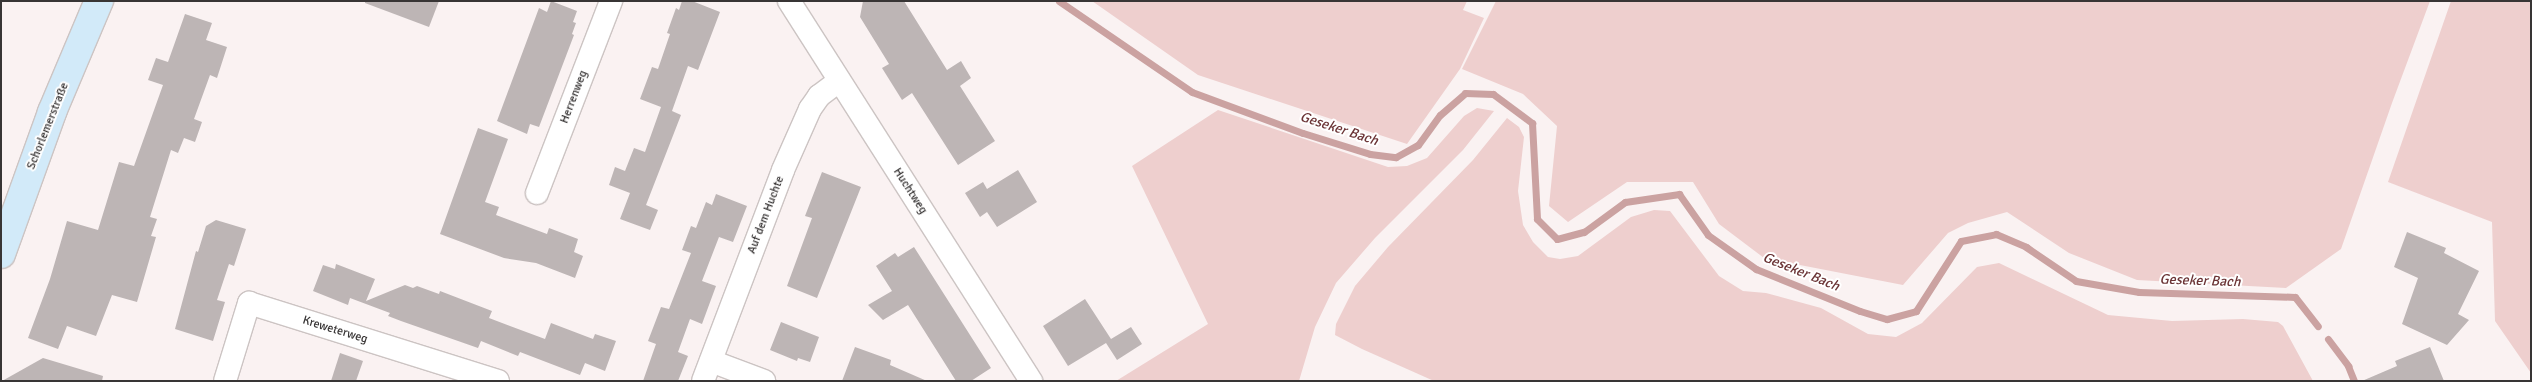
<!DOCTYPE html>
<html>
<head>
<meta charset="utf-8">
<style>
  body { margin:0 }
  #map { position:relative; width:2532px; height:382px; overflow:hidden; background:#faf2f2; font-family:Signika,sans-serif }
  div>[style] { position:absolute }
  [style*='--x'] { left:calc(var(--x)*1px); top:calc(var(--y)*1px); width:calc(var(--w)*1px); rotate:calc(var(--a)*1deg) }
  .green>* { inset:0; background:#eecfce }
  .stream>* { height:7px; margin:-3.5px; padding:0 3.5px; transform-origin:3.5px; border-radius:3.5px; background:#cba2a1 }
  .building>* { inset:0; background:#bdb5b5 }
  .roads { filter:drop-shadow(1px 0 #ccc4c3) drop-shadow(-1px 0 #ccc4c3) drop-shadow(0 1px #ccc4c3) drop-shadow(0 -1px #ccc4c3) }
  .street>* { height:22px; margin:-11px; padding:0 11px; transform-origin:11px; border-radius:11px; background:#fff }
  .secondary>* { height:28px; margin:-14px; padding:0 14px; transform-origin:14px; border-radius:14px; background:#d2eaf9 }
  span { translate:-50% -50%; white-space:nowrap; text-align:center; line-height:1.15; -webkit-text-stroke:4px #fff; paint-order:stroke }
  .street-label { font-size:12px; color:#383535 }
  .water-label { font-size:14px; color:#6b3436; font-style:italic }
  .frame { position:absolute; inset:0; border:2px solid #383535; pointer-events:none }
</style>
</head>
<body>
<div id="map">
  <div class="green">
    <i style="clip-path:polygon(1092px 1px,1467px 1px,1463px 10px,1484px 18px,1460px 69px,1407px 144px,1198px 75px)"></i>
    <i style="clip-path:polygon(1496px 1px,2430px 1px,2392px 103px,2341px 249px,2286px 288px,2137px 280px,2069px 253px,2007px 212px,1968px 223px,1948px 233px,1903px 285px,1764px 258px,1719px 224px,1693px 182px,1627px 182px,1568px 222px,1549px 206px,1557px 126px,1523px 94px,1462px 69px)"></i>
    <i style="clip-path:polygon(2451px 1px,2531px 1px,2531px 373px,2495px 321px,2492px 222px,2388px 182px)"></i>
    <i style="clip-path:polygon(1477px 108px,1494px 111px,1463px 150px,1375px 238px,1336px 283px,1315px 327px,1299px 381px,1116px 381px,1208px 324px,1132px 166px,1218px 110px,1388px 167px,1407px 166px,1427px 158px,1464px 116px)"></i>
    <i style="clip-path:polygon(1507px 118px,1519px 127px,1524px 137px,1518px 191px,1523px 225px,1533px 242px,1548px 257px,1560px 259px,1578px 256px,1631px 217px,1654px 210px,1670px 211px,1719px 276px,1743px 291px,1766px 293px,1821px 308px,1868px 334px,1896px 337px,1922px 323px,1977px 267px,1999px 263px,2108px 315px,2172px 321px,2243px 319px,2278px 322px,2283px 326px,2313px 381px,1434px 381px,1362px 349px,1335px 335px,1336px 324px,1355px 286px,1388px 247px,1473px 160px)"></i>
  </div>
  <div class="stream">
    <i style="--x:1059;--y:1;--w:161;--a:34.4"></i>
    <i style="--x:1192;--y:92;--w:118;--a:20.3"></i>
    <i style="--x:1303;--y:133;--w:70;--a:17.4"></i>
    <i style="--x:1370;--y:154;--w:26;--a:7"></i>
    <i style="--x:1396;--y:157;--w:25;--a:-29"></i>
    <i style="--x:1418;--y:145;--w:37;--a:-54"></i>
    <i style="--x:1440;--y:115;--w:33;--a:-41"></i>
    <i style="--x:1465;--y:93;--w:28;--a:2"></i>
    <i style="--x:1493;--y:94;--w:49;--a:36.6"></i>
    <i style="--x:1532;--y:123;--w:96;--a:87"></i>
    <i style="--x:1537;--y:219;--w:28;--a:45"></i>
    <i style="--x:1557;--y:239;--w:28;--a:-15"></i>
    <i style="--x:1584;--y:232;--w:51;--a:-36.2"></i>
    <i style="--x:1625;--y:202;--w:55;--a:-8.4"></i>
    <i style="--x:1679;--y:194;--w:50;--a:54.7"></i>
    <i style="--x:1708;--y:235;--w:59;--a:35.3"></i>
    <i style="--x:1756;--y:269;--w:112;--a:22"></i>
    <i style="--x:1860;--y:311;--w:28;--a:17"></i>
    <i style="--x:1887;--y:319;--w:30;--a:-15"></i>
    <i style="--x:1916;--y:311;--w:83;--a:-57.3"></i>
    <i style="--x:1961;--y:241;--w:36;--a:-11"></i>
    <i style="--x:1996;--y:234;--w:33;--a:23"></i>
    <i style="--x:2026;--y:247;--w:60;--a:34.2"></i>
    <i style="--x:2076;--y:281;--w:64;--a:9.9"></i>
    <i style="--x:2139;--y:292;--w:156;--a:1.8"></i>
    <i style="--x:2295;--y:297;--w:37;--a:52"></i>
    <i style="--x:2328;--y:339;--w:34;--a:53"></i>
    <i style="--x:2348;--y:366;--w:16;--a:68"></i>
  </div>
  <div class="building">
    <i style="clip-path:polygon(365px 1px,439px 1px,429px 27px,365px 3px)"></i>
    <i style="clip-path:polygon(551px 1px,577px 11px,573px 22px,576px 23px,572px 34px,574px 35px,539px 127px,530px 124px,527px 134px,497px 121px,539px 8px,547px 12px)"></i>
    <i style="clip-path:polygon(682px 1px,692px 1px,720px 12px,698px 70px,688px 66px,672px 111px,681px 115px,646px 205px,658px 210px,650px 230px,620px 219px,630px 193px,609px 185px,615px 167px,625px 171px,634px 148px,645px 152px,661px 107px,640px 99px,652px 67px,658px 69px,670px 34px,667px 33px,676px 8px,679px 10px)"></i>
    <i style="clip-path:polygon(863px 1px,904px 1px,947px 70px,961px 61px,971px 78px,960px 86px,995px 141px,958px 165px,912px 93px,902px 100px,882px 68px,889px 64px,860px 17px)"></i>
    <i style="clip-path:polygon(185px 14px,212px 23px,206px 40px,227px 47px,217px 78px,210px 75px,194px 119px,202px 122px,195px 142px,184px 138px,178px 153px,171px 150px,150px 217px,157px 219px,151px 236px,156px 237px,137px 302px,112px 295px,96px 336px,67px 326px,58px 349px,28px 338px,50px 279px,67px 221px,98px 230px,119px 162px,134px 166px,163px 85px,148px 80px,156px 58px,168px 62px)"></i>
    <i style="clip-path:polygon(478px 128px,508px 139px,485px 202px,499px 207px,496px 215px,547px 234px,549px 228px,578px 239px,574px 252px,583px 256px,575px 278px,536px 263px,504px 258px,440px 234px)"></i>
    <i style="clip-path:polygon(1018px 170px,1037px 202px,997px 227px,987px 212px,980px 217px,965px 193px,983px 182px,987px 189px)"></i>
    <i style="clip-path:polygon(822px 172px,861px 187px,817px 298px,787px 286px,812px 218px,805px 216px)"></i>
    <i style="clip-path:polygon(716px 194px,747px 206px,733px 242px,719px 237px,702px 281px,716px 286px,702px 324px,690px 319px,678px 352px,688px 356px,678px 381px,643px 381px,656px 344px,648px 341px,661px 307px,669px 309px,691px 253px,682px 250px,691px 226px,696px 228px,706px 202px,712px 205px)"></i>
    <i style="clip-path:polygon(216px 220px,246px 229px,234px 266px,229px 264px,217px 300px,225px 302px,213px 341px,175px 329px,196px 251px,198px 252px,206px 226px)"></i>
    <i style="clip-path:polygon(2407px 232px,2446px 248px,2444px 253px,2479px 271px,2458px 314px,2469px 320px,2447px 345px,2402px 324px,2418px 278px,2394px 267px)"></i>
    <i style="clip-path:polygon(914px 247px,991px 368px,971px 381px,956px 381px,908px 305px,883px 320px,868px 305px,892px 291px,876px 266px,895px 253px,898px 257px)"></i>
    <i style="clip-path:polygon(336px 264px,375px 279px,366px 301px,405px 285px,413px 288px,417px 286px,439px 294px,440px 291px,492px 311px,489px 318px,545px 339px,551px 323px,593px 339px,595px 334px,616px 341px,605px 371px,585px 363px,580px 375px,520px 352px,518px 356px,481px 341px,478px 348px,401px 321px,388px 316px,390px 313px,350px 298px,348px 305px,313px 291px,323px 265px,335px 269px)"></i>
    <i style="clip-path:polygon(1085px 299px,1111px 339px,1131px 327px,1142px 344px,1117px 360px,1106px 343px,1068px 366px,1043px 326px)"></i>
    <i style="clip-path:polygon(781px 322px,819px 337px,810px 362px,798px 358px,797px 361px,770px 350px)"></i>
    <i style="clip-path:polygon(855px 347px,891px 360px,890px 365px,927px 381px,842px 381px)"></i>
    <i style="clip-path:polygon(2430px 347px,2444px 381px,2362px 381px,2397px 366px,2395px 361px)"></i>
    <i style="clip-path:polygon(340px 353px,363px 361px,356px 381px,331px 381px)"></i>
    <i style="clip-path:polygon(43px 358px,103px 376px,102px 381px,2px 381px)"></i>
  </div>
  <div class="roads">
    <div class="street">
      <i style="--x:789;--y:1;--w:451;--a:57.5"></i>
      <i style="--x:537;--y:193;--w:206;--a:-68.9"></i>
      <i style="--x:711;--y:361;--w:57;--a:20.7"></i>
      <i style="--x:225;--y:381;--w:82;--a:-72.9"></i>
      <i style="--x:249;--y:303;--w:261;--a:17.4"></i>
      <i style="--x:703;--y:381;--w:226;--a:-69.2"></i>
      <i style="--x:783;--y:170;--w:67;--a:-66.1"></i>
      <i style="--x:810;--y:109;--w:16;--a:-55"></i>
      <i style="--x:819;--y:96;--w:25;--a:-37"></i>
    </div>
    <div class="secondary">
      <i style="--x:1;--y:254;--w:151;--a:-70.2"></i>
      <i style="--x:52;--y:112;--w:121;--a:-67.1"></i>
    </div>
  </div>
  <div class="street-label">
    <span style="left:574px;top:97px;rotate:-69deg">Herrenweg</span>
    <span style="left:48px;top:126px;rotate:-68deg">Schorlemerstraße</span>
    <span style="left:910px;top:191px;rotate:57deg">Huchtweg</span>
    <span style="left:766px;top:215px;rotate:-69deg">Auf dem Huchte</span>
    <span style="left:335px;top:330px;rotate:17deg">Kreweterweg</span>
  </div>
  <div class="water-label">
    <span style="left:1339px;top:129px;rotate:18deg">Geseker Bach</span>
    <span style="left:1801px;top:272px;rotate:22deg">Geseker Bach</span>
    <span style="left:2200px;top:281px;rotate:2deg">Geseker Bach</span>
  </div>
  <div class="frame"></div>
</div>
</body>
</html>
